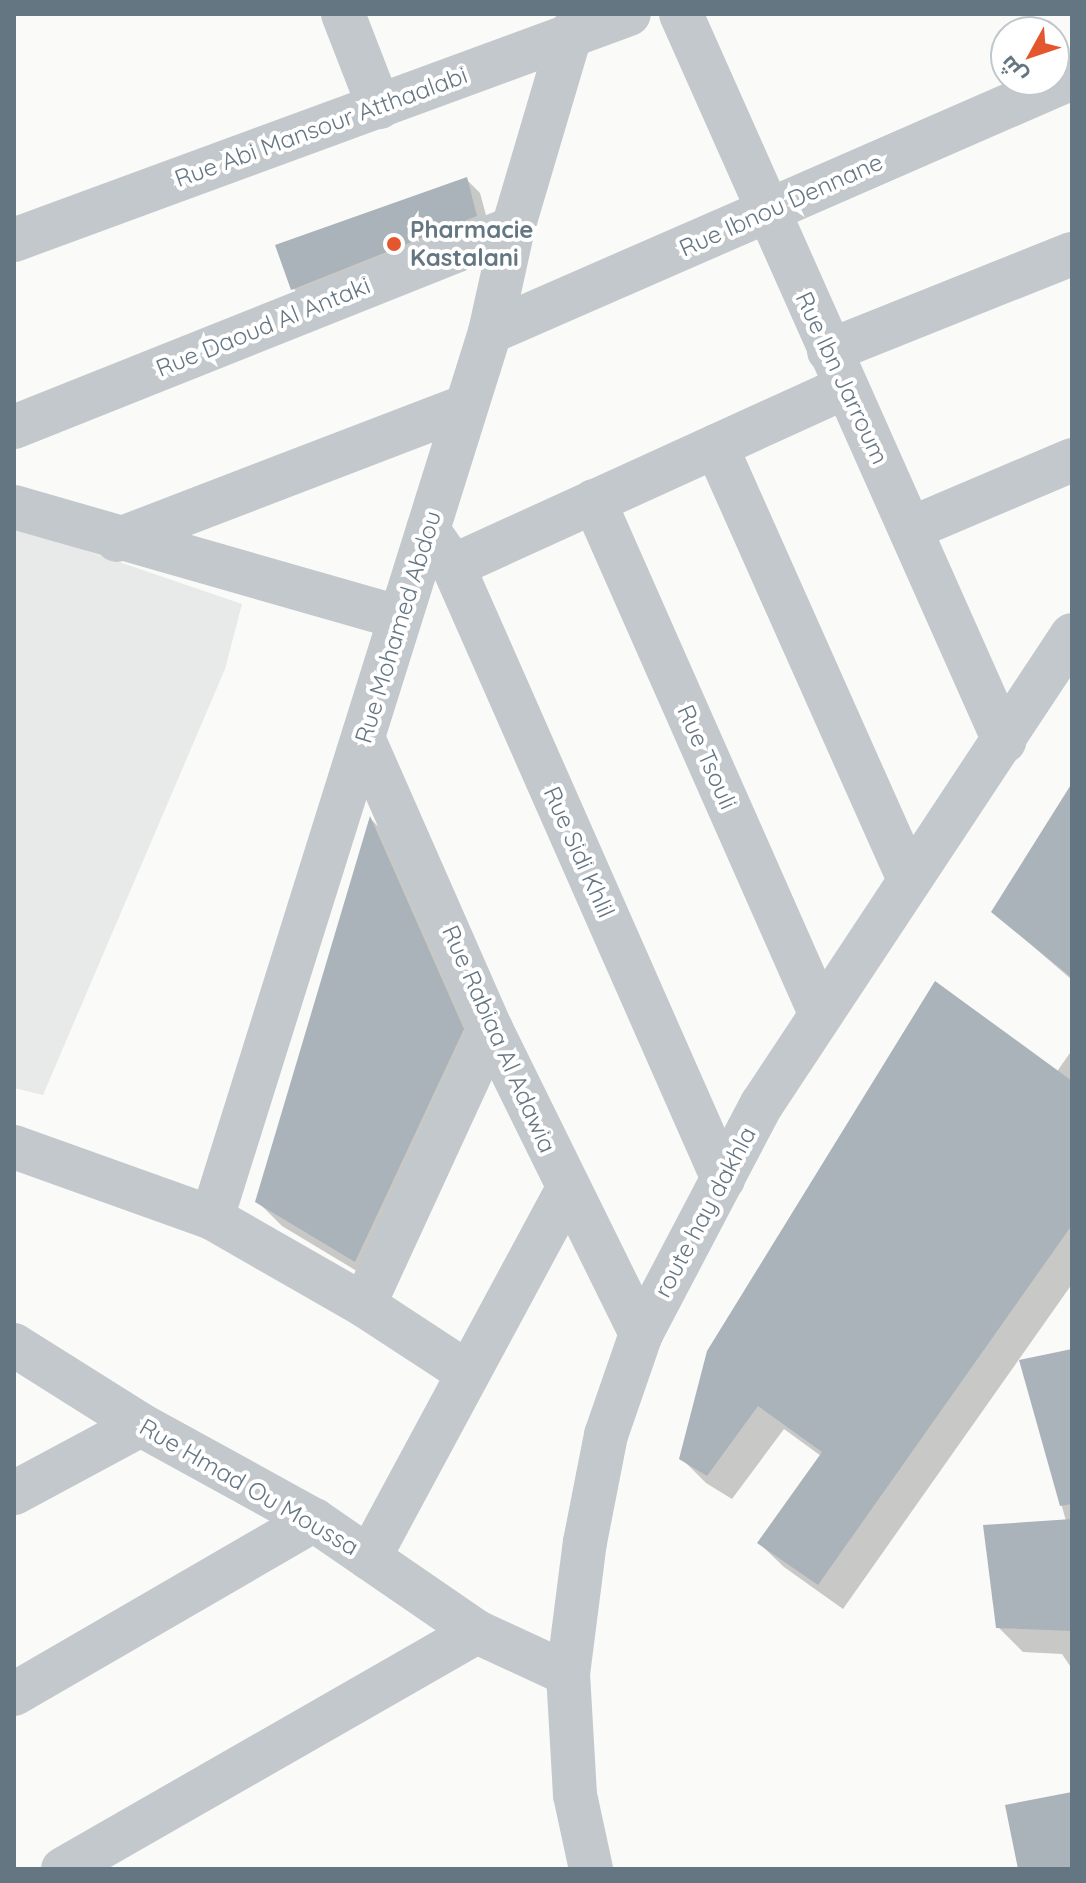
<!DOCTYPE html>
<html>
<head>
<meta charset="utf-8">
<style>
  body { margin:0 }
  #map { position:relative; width:1086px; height:1883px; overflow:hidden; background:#fafaf8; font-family:Quicksand,Cairo,sans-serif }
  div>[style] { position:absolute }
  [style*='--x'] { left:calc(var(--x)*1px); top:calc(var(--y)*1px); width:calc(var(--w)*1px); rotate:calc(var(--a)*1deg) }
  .built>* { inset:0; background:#e8e9e9 }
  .shadow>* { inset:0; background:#0003 }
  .building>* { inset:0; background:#aab3b9 }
  .street>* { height:44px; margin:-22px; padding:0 22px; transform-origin:22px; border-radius:22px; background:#c3c8cc }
  .dots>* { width:22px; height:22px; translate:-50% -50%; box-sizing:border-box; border:4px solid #fff; border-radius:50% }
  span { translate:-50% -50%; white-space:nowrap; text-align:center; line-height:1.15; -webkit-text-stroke:8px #fff; paint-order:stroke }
  .street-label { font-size:24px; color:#657683 }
  .poi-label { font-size:24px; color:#657683; font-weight:700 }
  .left { translate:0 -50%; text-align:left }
  .frame { position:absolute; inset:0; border:16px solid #657683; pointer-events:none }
  .north { position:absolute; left:990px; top:16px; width:80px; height:80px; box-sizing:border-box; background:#fff; border:2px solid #c1c8cd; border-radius:50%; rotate:230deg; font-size:22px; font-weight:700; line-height:32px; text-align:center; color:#657683 }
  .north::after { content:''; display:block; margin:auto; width:28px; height:36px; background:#e4572e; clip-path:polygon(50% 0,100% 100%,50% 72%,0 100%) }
</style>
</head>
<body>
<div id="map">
  <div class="built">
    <i style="clip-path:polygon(14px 526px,242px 604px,225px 669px,43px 1095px,14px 1088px)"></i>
  </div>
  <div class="shadow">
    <i style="clip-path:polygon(466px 179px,480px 193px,490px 230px,307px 303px,293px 288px)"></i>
    <i style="clip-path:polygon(1072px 787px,1072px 980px,993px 912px)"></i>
    <i style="clip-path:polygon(371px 819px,394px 843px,487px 1055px,380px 1285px,282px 1226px,257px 1201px)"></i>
    <i style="clip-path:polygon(1072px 1050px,1072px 1284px,843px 1609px,784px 1567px,759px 1543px,821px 1456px,784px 1429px,732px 1499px,706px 1483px,681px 1458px,1056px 1073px)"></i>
    <i style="clip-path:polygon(1072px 1351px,1072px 1669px,1062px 1654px,1023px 1652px,998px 1627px,1066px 1521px,1022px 1361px)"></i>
  </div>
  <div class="building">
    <i style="clip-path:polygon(467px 177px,477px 216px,291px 290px,275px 245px)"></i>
    <i style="clip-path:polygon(1072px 783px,1072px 978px,991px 912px)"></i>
    <i style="clip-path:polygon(370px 816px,464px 1029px,355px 1262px,255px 1202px)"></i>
    <i style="clip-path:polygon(935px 981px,1072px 1081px,1072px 1225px,818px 1585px,757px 1543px,822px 1452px,758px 1406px,707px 1476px,679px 1459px,707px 1351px)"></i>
    <i style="clip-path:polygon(1072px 1349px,1072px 1504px,1060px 1506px,1019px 1360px)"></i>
    <i style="clip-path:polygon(1072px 1519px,1072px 1631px,996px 1628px,983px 1525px)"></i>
    <i style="clip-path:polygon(1072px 1792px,1072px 1869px,1018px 1869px,1005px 1805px)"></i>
  </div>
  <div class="street">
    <i style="--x:343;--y:14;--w:100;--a:68.8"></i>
    <i style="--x:681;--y:14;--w:796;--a:66.04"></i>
    <i style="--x:14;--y:240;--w:655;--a:-20.18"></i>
    <i style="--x:490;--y:332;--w:635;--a:-23.58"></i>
    <i style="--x:829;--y:351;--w:262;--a:-21.8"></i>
    <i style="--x:14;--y:427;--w:537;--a:-21.74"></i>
    <i style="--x:716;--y:446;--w:474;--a:66"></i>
    <i style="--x:594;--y:501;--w:560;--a:66.18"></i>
    <i style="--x:14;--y:507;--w:398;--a:16"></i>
    <i style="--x:912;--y:528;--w:174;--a:-23"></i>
    <i style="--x:428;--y:530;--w:44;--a:55.2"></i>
    <i style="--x:453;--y:566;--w:670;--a:66.23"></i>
    <i style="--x:117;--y:540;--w:372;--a:-21"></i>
    <i style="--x:453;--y:566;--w:431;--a:-24.5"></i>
    <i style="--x:364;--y:740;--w:316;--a:66.3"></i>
    <i style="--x:491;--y:1029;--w:340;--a:63.8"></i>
    <i style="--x:14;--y:1147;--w:210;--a:19.7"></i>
    <i style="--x:212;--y:1218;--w:175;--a:29.8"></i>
    <i style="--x:364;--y:1305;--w:124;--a:33.2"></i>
    <i style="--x:212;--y:1218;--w:929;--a:-72.58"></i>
    <i style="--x:490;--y:332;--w:107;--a:-77.5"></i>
    <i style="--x:513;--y:228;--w:204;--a:-73.5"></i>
    <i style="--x:364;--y:1305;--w:304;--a:-65.3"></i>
    <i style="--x:14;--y:1345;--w:150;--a:32.2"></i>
    <i style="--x:141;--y:1425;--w:197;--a:28.8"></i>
    <i style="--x:314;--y:1520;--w:198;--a:34.5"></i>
    <i style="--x:477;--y:1632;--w:100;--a:24.8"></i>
    <i style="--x:14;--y:1493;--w:144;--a:-28.2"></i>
    <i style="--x:369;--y:1558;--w:420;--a:-61.7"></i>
    <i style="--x:14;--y:1694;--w:347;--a:-30.1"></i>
    <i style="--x:63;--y:1869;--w:477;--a:-29.8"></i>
    <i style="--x:591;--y:1869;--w:76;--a:-102.2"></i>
    <i style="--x:575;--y:1795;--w:121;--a:-93.3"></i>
    <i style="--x:568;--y:1674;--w:133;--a:-82.7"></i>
    <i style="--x:585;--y:1542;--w:109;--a:-78.9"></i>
    <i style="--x:606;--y:1435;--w:107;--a:-70.9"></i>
    <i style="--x:641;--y:1334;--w:260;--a:-62.3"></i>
    <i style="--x:762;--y:1104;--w:562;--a:-56.54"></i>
  </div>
  <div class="dots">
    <i style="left:394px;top:244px;background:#e4572e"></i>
  </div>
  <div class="street-label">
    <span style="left:321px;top:127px;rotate:-20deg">Rue Abi Mansour Atthaalabi</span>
    <span style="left:781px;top:205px;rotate:-24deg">Rue Ibnou Dennane</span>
    <span style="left:263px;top:327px;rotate:-22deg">Rue Daoud Al Antaki</span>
    <span style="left:842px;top:378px;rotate:65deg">Rue Ibn Jarroum</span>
    <span style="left:398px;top:627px;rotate:-73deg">Rue Mohamed Abdou</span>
    <span style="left:707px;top:757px;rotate:66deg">Rue Tsouli</span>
    <span style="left:579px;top:852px;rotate:66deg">Rue Sidi Khlil</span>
    <span style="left:499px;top:1039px;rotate:66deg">Rue Rabiaa Al Adawia</span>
    <span style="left:705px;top:1212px;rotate:-62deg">route hay dakhla</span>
    <span style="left:249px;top:1487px;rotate:30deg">Rue Hmad Ou Moussa</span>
  </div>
  <div class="poi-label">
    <span class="left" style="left:410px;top:244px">Pharmacie<br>Kastalani</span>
  </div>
  <div class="frame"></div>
  <div class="north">ش</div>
</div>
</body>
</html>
